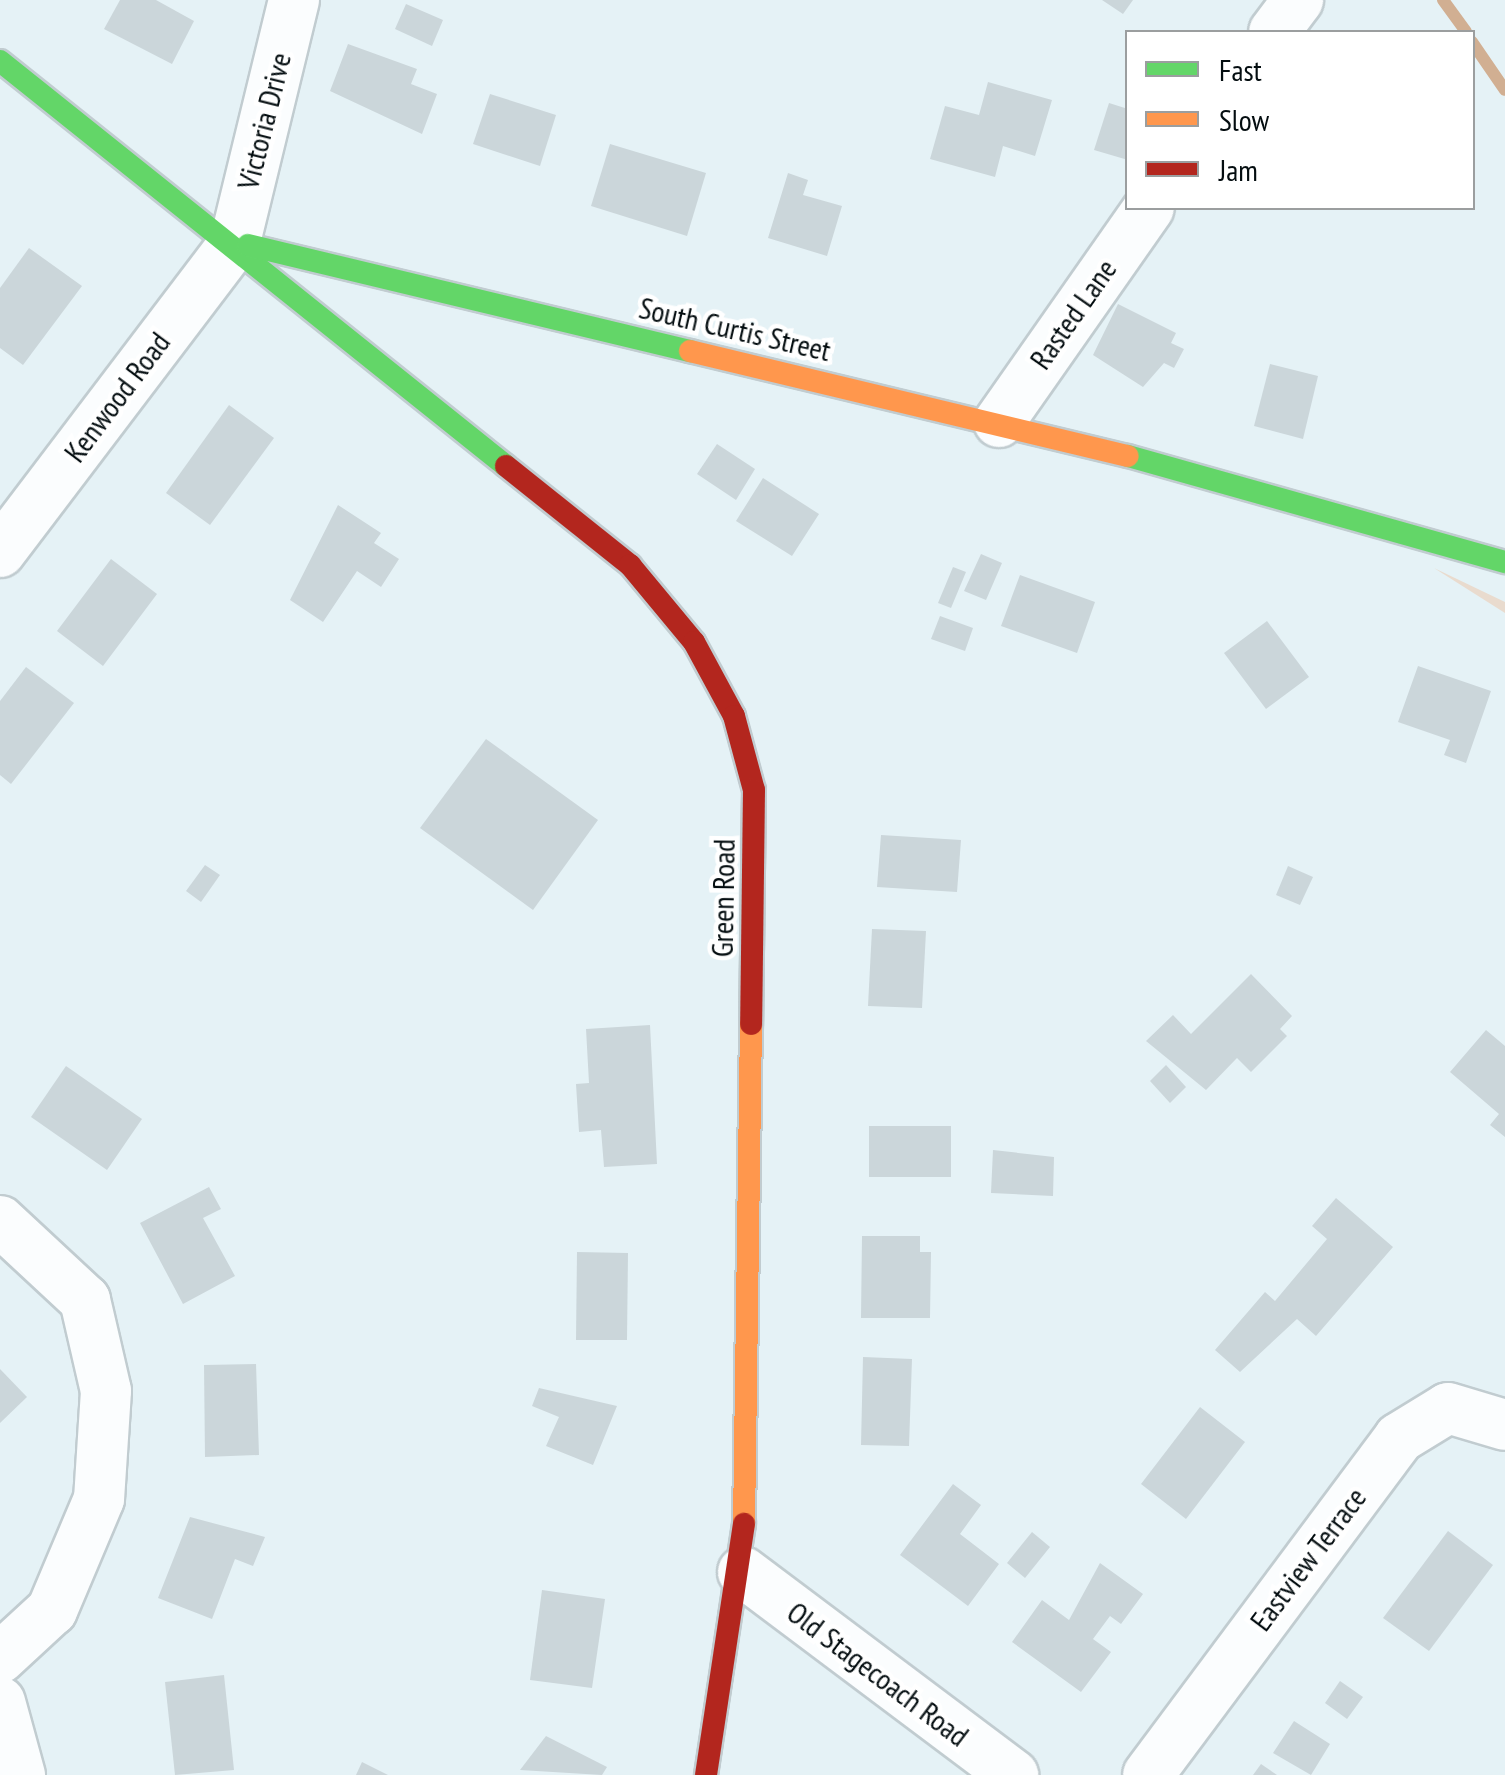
<!DOCTYPE html>
<html>
<head>
<meta charset="utf-8">
<style>
  body { margin:0 }
  #map { position:relative; width:1505px; height:1775px; overflow:hidden; background:#e5f2f6; font-family:"PT Sans Narrow",sans-serif }
  div>[style] { position:absolute }
  [style*='--x'] { left:calc(var(--x)*1px); top:calc(var(--y)*1px); width:calc(var(--w)*1px); rotate:calc(var(--a)*1deg) }
  .green>* { inset:0; background:#e9dbce }
  .stream>* { height:12px; margin:-6px; padding:0 6px; transform-origin:6px; border-radius:6px; background:#d1af92 }
  .building>* { inset:0; background:#cbd6da }
  .roads { filter:drop-shadow(2px 0 #c1ccd0) drop-shadow(-2px 0 #c1ccd0) drop-shadow(0 2px #c1ccd0) drop-shadow(0 -2px #c1ccd0) }
  .street>* { height:50px; margin:-25px; padding:0 25px; transform-origin:25px; border-radius:25px; background:#fbfdfe }
  .fast>* { height:22px; margin:-11px; padding:0 11px; transform-origin:11px; border-radius:11px; background:#63d668 }
  .slow>* { height:22px; margin:-11px; padding:0 11px; transform-origin:11px; border-radius:11px; background:#ff974d }
  .jam>* { height:22px; margin:-11px; padding:0 11px; transform-origin:11px; border-radius:11px; background:#b3261e }
  span { translate:-50% -50%; white-space:nowrap; text-align:center; line-height:1.15; -webkit-text-stroke:9px #fff; paint-order:stroke }
  .street-label { font-size:30px; color:#040d10 }
  .legend { position:absolute; left:1125px; top:30px; width:350px; height:180px; box-sizing:border-box; background:#fff; border:2px solid #9b9e9f; margin:0; padding:12px 18px; list-style:none; font-size:30px; color:#040d10 }
  .legend li { display:flex; align-items:center; gap:20px; height:50px }
  .legend b { width:50px; border:2px solid #9b9e9f }
</style>
</head>
<body>
<div id="map">
  <div class="green">
    <i style="clip-path:polygon(1434px 568px,1505px 602px,1505px 613px)"></i>
  </div>
  <div class="stream">
    <i style="--x:1443;--y:0;--w:39;--a:54"></i>
    <i style="--x:1472;--y:42;--w:58;--a:55.5"></i>
  </div>
  <div class="building">
    <i style="clip-path:polygon(120px 0,156px 0,194px 21px,172px 64px,104px 29px)"></i>
    <i style="clip-path:polygon(1102px 0,1133px 0,1123px 14px)"></i>
    <i style="clip-path:polygon(406px 4px,443px 20px,432px 46px,395px 29px)"></i>
    <i style="clip-path:polygon(348px 44px,417px 69px,411px 84px,437px 94px,422px 134px,330px 91px)"></i>
    <i style="clip-path:polygon(988px 82px,1052px 100px,1035px 156px,1003px 146px,995px 177px,930px 159px,945px 106px,979px 115px)"></i>
    <i style="clip-path:polygon(490px 94px,556px 115px,540px 166px,473px 144px)"></i>
    <i style="clip-path:polygon(1109px 103px,1128px 109px,1128px 160px,1094px 150px)"></i>
    <i style="clip-path:polygon(610px 144px,706px 173px,687px 236px,591px 206px)"></i>
    <i style="clip-path:polygon(788px 173px,808px 180px,803px 195px,842px 206px,827px 256px,768px 238px)"></i>
    <i style="clip-path:polygon(29px 248px,82px 286px,23px 365px,0 348px,0 288px)"></i>
    <i style="clip-path:polygon(1118px 304px,1176px 333px,1171px 343px,1184px 349px,1174px 368px,1164px 363px,1143px 387px,1093px 355px)"></i>
    <i style="clip-path:polygon(1270px 364px,1318px 376px,1303px 439px,1254px 426px)"></i>
    <i style="clip-path:polygon(229px 405px,274px 438px,210px 525px,166px 493px)"></i>
    <i style="clip-path:polygon(717px 444px,755px 469px,736px 500px,697px 474px)"></i>
    <i style="clip-path:polygon(763px 478px,819px 514px,792px 556px,736px 521px)"></i>
    <i style="clip-path:polygon(338px 505px,381px 533px,374px 543px,399px 559px,381px 587px,357px 571px,323px 622px,290px 600px)"></i>
    <i style="clip-path:polygon(981px 554px,1002px 563px,986px 600px,964px 591px)"></i>
    <i style="clip-path:polygon(111px 559px,157px 594px,103px 666px,57px 631px)"></i>
    <i style="clip-path:polygon(953px 567px,966px 572px,951px 608px,938px 603px)"></i>
    <i style="clip-path:polygon(1020px 575px,1095px 602px,1077px 653px,1001px 626px)"></i>
    <i style="clip-path:polygon(940px 616px,973px 628px,965px 651px,931px 639px)"></i>
    <i style="clip-path:polygon(1267px 621px,1309px 677px,1266px 709px,1224px 653px)"></i>
    <i style="clip-path:polygon(1418px 666px,1491px 691px,1466px 763px,1444px 755px,1450px 740px,1398px 722px)"></i>
    <i style="clip-path:polygon(26px 667px,74px 703px,11px 784px,0 775px,0 701px)"></i>
    <i style="clip-path:polygon(486px 739px,598px 820px,533px 910px,420px 828px)"></i>
    <i style="clip-path:polygon(881px 835px,961px 840px,957px 892px,877px 887px)"></i>
    <i style="clip-path:polygon(205px 865px,220px 875px,201px 902px,186px 891px)"></i>
    <i style="clip-path:polygon(1288px 866px,1313px 877px,1300px 905px,1276px 895px)"></i>
    <i style="clip-path:polygon(872px 929px,926px 931px,922px 1008px,868px 1006px)"></i>
    <i style="clip-path:polygon(1251px 974px,1292px 1016px,1280px 1029px,1287px 1036px,1251px 1072px,1237px 1058px,1206px 1090px,1146px 1041px,1173px 1015px,1191px 1034px)"></i>
    <i style="clip-path:polygon(650px 1025px,657px 1164px,604px 1167px,601px 1130px,579px 1132px,576px 1084px,589px 1083px,586px 1029px)"></i>
    <i style="clip-path:polygon(1486px 1030px,1505px 1046px,1505px 1137px,1490px 1125px,1499px 1114px,1450px 1072px)"></i>
    <i style="clip-path:polygon(1166px 1065px,1186px 1087px,1170px 1103px,1150px 1081px)"></i>
    <i style="clip-path:polygon(66px 1066px,142px 1119px,107px 1170px,31px 1117px)"></i>
    <i style="clip-path:polygon(869px 1126px,951px 1126px,951px 1177px,869px 1177px)"></i>
    <i style="clip-path:polygon(993px 1150px,1054px 1157px,1053px 1196px,991px 1193px)"></i>
    <i style="clip-path:polygon(209px 1187px,221px 1209px,203px 1218px,235px 1276px,183px 1304px,140px 1223px)"></i>
    <i style="clip-path:polygon(1336px 1198px,1393px 1247px,1316px 1336px,1297px 1319px,1240px 1372px,1215px 1350px,1265px 1292px,1275px 1301px,1327px 1239px,1312px 1226px)"></i>
    <i style="clip-path:polygon(862px 1236px,920px 1236px,920px 1252px,931px 1252px,930px 1318px,861px 1318px)"></i>
    <i style="clip-path:polygon(577px 1252px,628px 1253px,627px 1340px,576px 1340px)"></i>
    <i style="clip-path:polygon(863px 1357px,912px 1359px,909px 1446px,861px 1445px)"></i>
    <i style="clip-path:polygon(256px 1364px,259px 1455px,205px 1457px,204px 1365px)"></i>
    <i style="clip-path:polygon(0 1369px,27px 1397px,0 1423px)"></i>
    <i style="clip-path:polygon(539px 1388px,617px 1406px,593px 1465px,546px 1446px,559px 1417px,532px 1406px)"></i>
    <i style="clip-path:polygon(1200px 1407px,1245px 1442px,1186px 1519px,1141px 1484px)"></i>
    <i style="clip-path:polygon(953px 1484px,981px 1505px,960px 1534px,999px 1564px,968px 1606px,900px 1555px)"></i>
    <i style="clip-path:polygon(190px 1517px,265px 1537px,253px 1566px,235px 1559px,212px 1619px,158px 1598px)"></i>
    <i style="clip-path:polygon(1448px 1531px,1493px 1565px,1429px 1651px,1383px 1618px)"></i>
    <i style="clip-path:polygon(1032px 1532px,1050px 1547px,1025px 1578px,1007px 1563px)"></i>
    <i style="clip-path:polygon(1100px 1563px,1143px 1594px,1121px 1624px,1110px 1616px,1093px 1639px,1111px 1652px,1081px 1692px,1012px 1642px,1042px 1600px,1069px 1620px)"></i>
    <i style="clip-path:polygon(542px 1590px,605px 1599px,592px 1688px,530px 1680px)"></i>
    <i style="clip-path:polygon(224px 1675px,234px 1770px,175px 1775px,165px 1682px)"></i>
    <i style="clip-path:polygon(1340px 1681px,1363px 1697px,1347px 1719px,1325px 1703px)"></i>
    <i style="clip-path:polygon(1294px 1721px,1330px 1744px,1311px 1775px,1273px 1753px)"></i>
    <i style="clip-path:polygon(546px 1736px,607px 1767px,602px 1775px,520px 1770px)"></i>
    <i style="clip-path:polygon(362px 1762px,388px 1775px,356px 1775px)"></i>
    <i style="clip-path:polygon(1261px 1764px,1277px 1775px,1253px 1775px)"></i>
  </div>
  <div class="roads">
    <div class="street">
      <i style="--x:1274;--y:32;--w:40;--a:-53"></i>
      <i style="--x:999;--y:422;--w:261;--a:-55"></i>
      <i style="--x:0;--y:552;--w:389;--a:-52.8"></i>
      <i style="--x:235;--y:242;--w:249;--a:-76.3"></i>
      <i style="--x:0;--y:1221;--w:116;--a:42.9"></i>
      <i style="--x:85;--y:1300;--w:93;--a:77"></i>
      <i style="--x:106;--y:1391;--w:108;--a:93.7"></i>
      <i style="--x:99;--y:1499;--w:121;--a:112.9"></i>
      <i style="--x:52;--y:1610;--w:71;--a:137.3"></i>
      <i style="--x:743;--y:1572;--w:338;--a:36.9"></i>
      <i style="--x:0;--y:1702;--w:76;--a:74.7"></i>
      <i style="--x:1148;--y:1775;--w:420;--a:-53.3"></i>
      <i style="--x:1399;--y:1438;--w:57;--a:-31.5"></i>
      <i style="--x:1448;--y:1408;--w:59;--a:16.6"></i>
    </div>
    <div class="fast">
      <i style="--x:0;--y:61;--w:648;--a:38.67"></i>
      <i style="--x:248;--y:245;--w:455;--a:13.5"></i>
      <i style="--x:1128;--y:456;--w:392;--a:15.7"></i>
    </div>
    <div class="slow">
      <i style="--x:690;--y:351;--w:450;--a:13.5"></i>
      <i style="--x:744;--y:1524;--w:500;--a:-89.2"></i>
    </div>
    <div class="jam">
      <i style="--x:506;--y:466;--w:159;--a:38.6"></i>
      <i style="--x:630;--y:565;--w:100;--a:50.3"></i>
      <i style="--x:694;--y:642;--w:84;--a:61.6"></i>
      <i style="--x:734;--y:716;--w:77;--a:74.9"></i>
      <i style="--x:754;--y:790;--w:234;--a:90.7"></i>
      <i style="--x:706;--y:1775;--w:254;--a:-81.4"></i>
    </div>
  </div>
  <div class="street-label">
    <span style="left:264px;top:121px;rotate:-76deg">Victoria Drive</span>
    <span style="left:1073px;top:314px;rotate:-55deg">Rasted Lane</span>
    <span style="left:735px;top:329px;rotate:13deg">South Curtis Street</span>
    <span style="left:117px;top:397px;rotate:-53deg">Kenwood Road</span>
    <span style="left:723px;top:898px;rotate:-89deg">Green Road</span>
    <span style="left:1308px;top:1559px;rotate:-53deg">Eastview Terrace</span>
    <span style="left:878px;top:1674px;rotate:37deg">Old Stagecoach Road</span>
  </div>
  <ul class="legend">
  <li><b style="height:12px;background:#63d668"></b>Fast</li>
  <li><b style="height:12px;background:#ff974d"></b>Slow</li>
  <li><b style="height:12px;background:#b3261e"></b>Jam</li>
  </ul>
</div>
</body>
</html>
